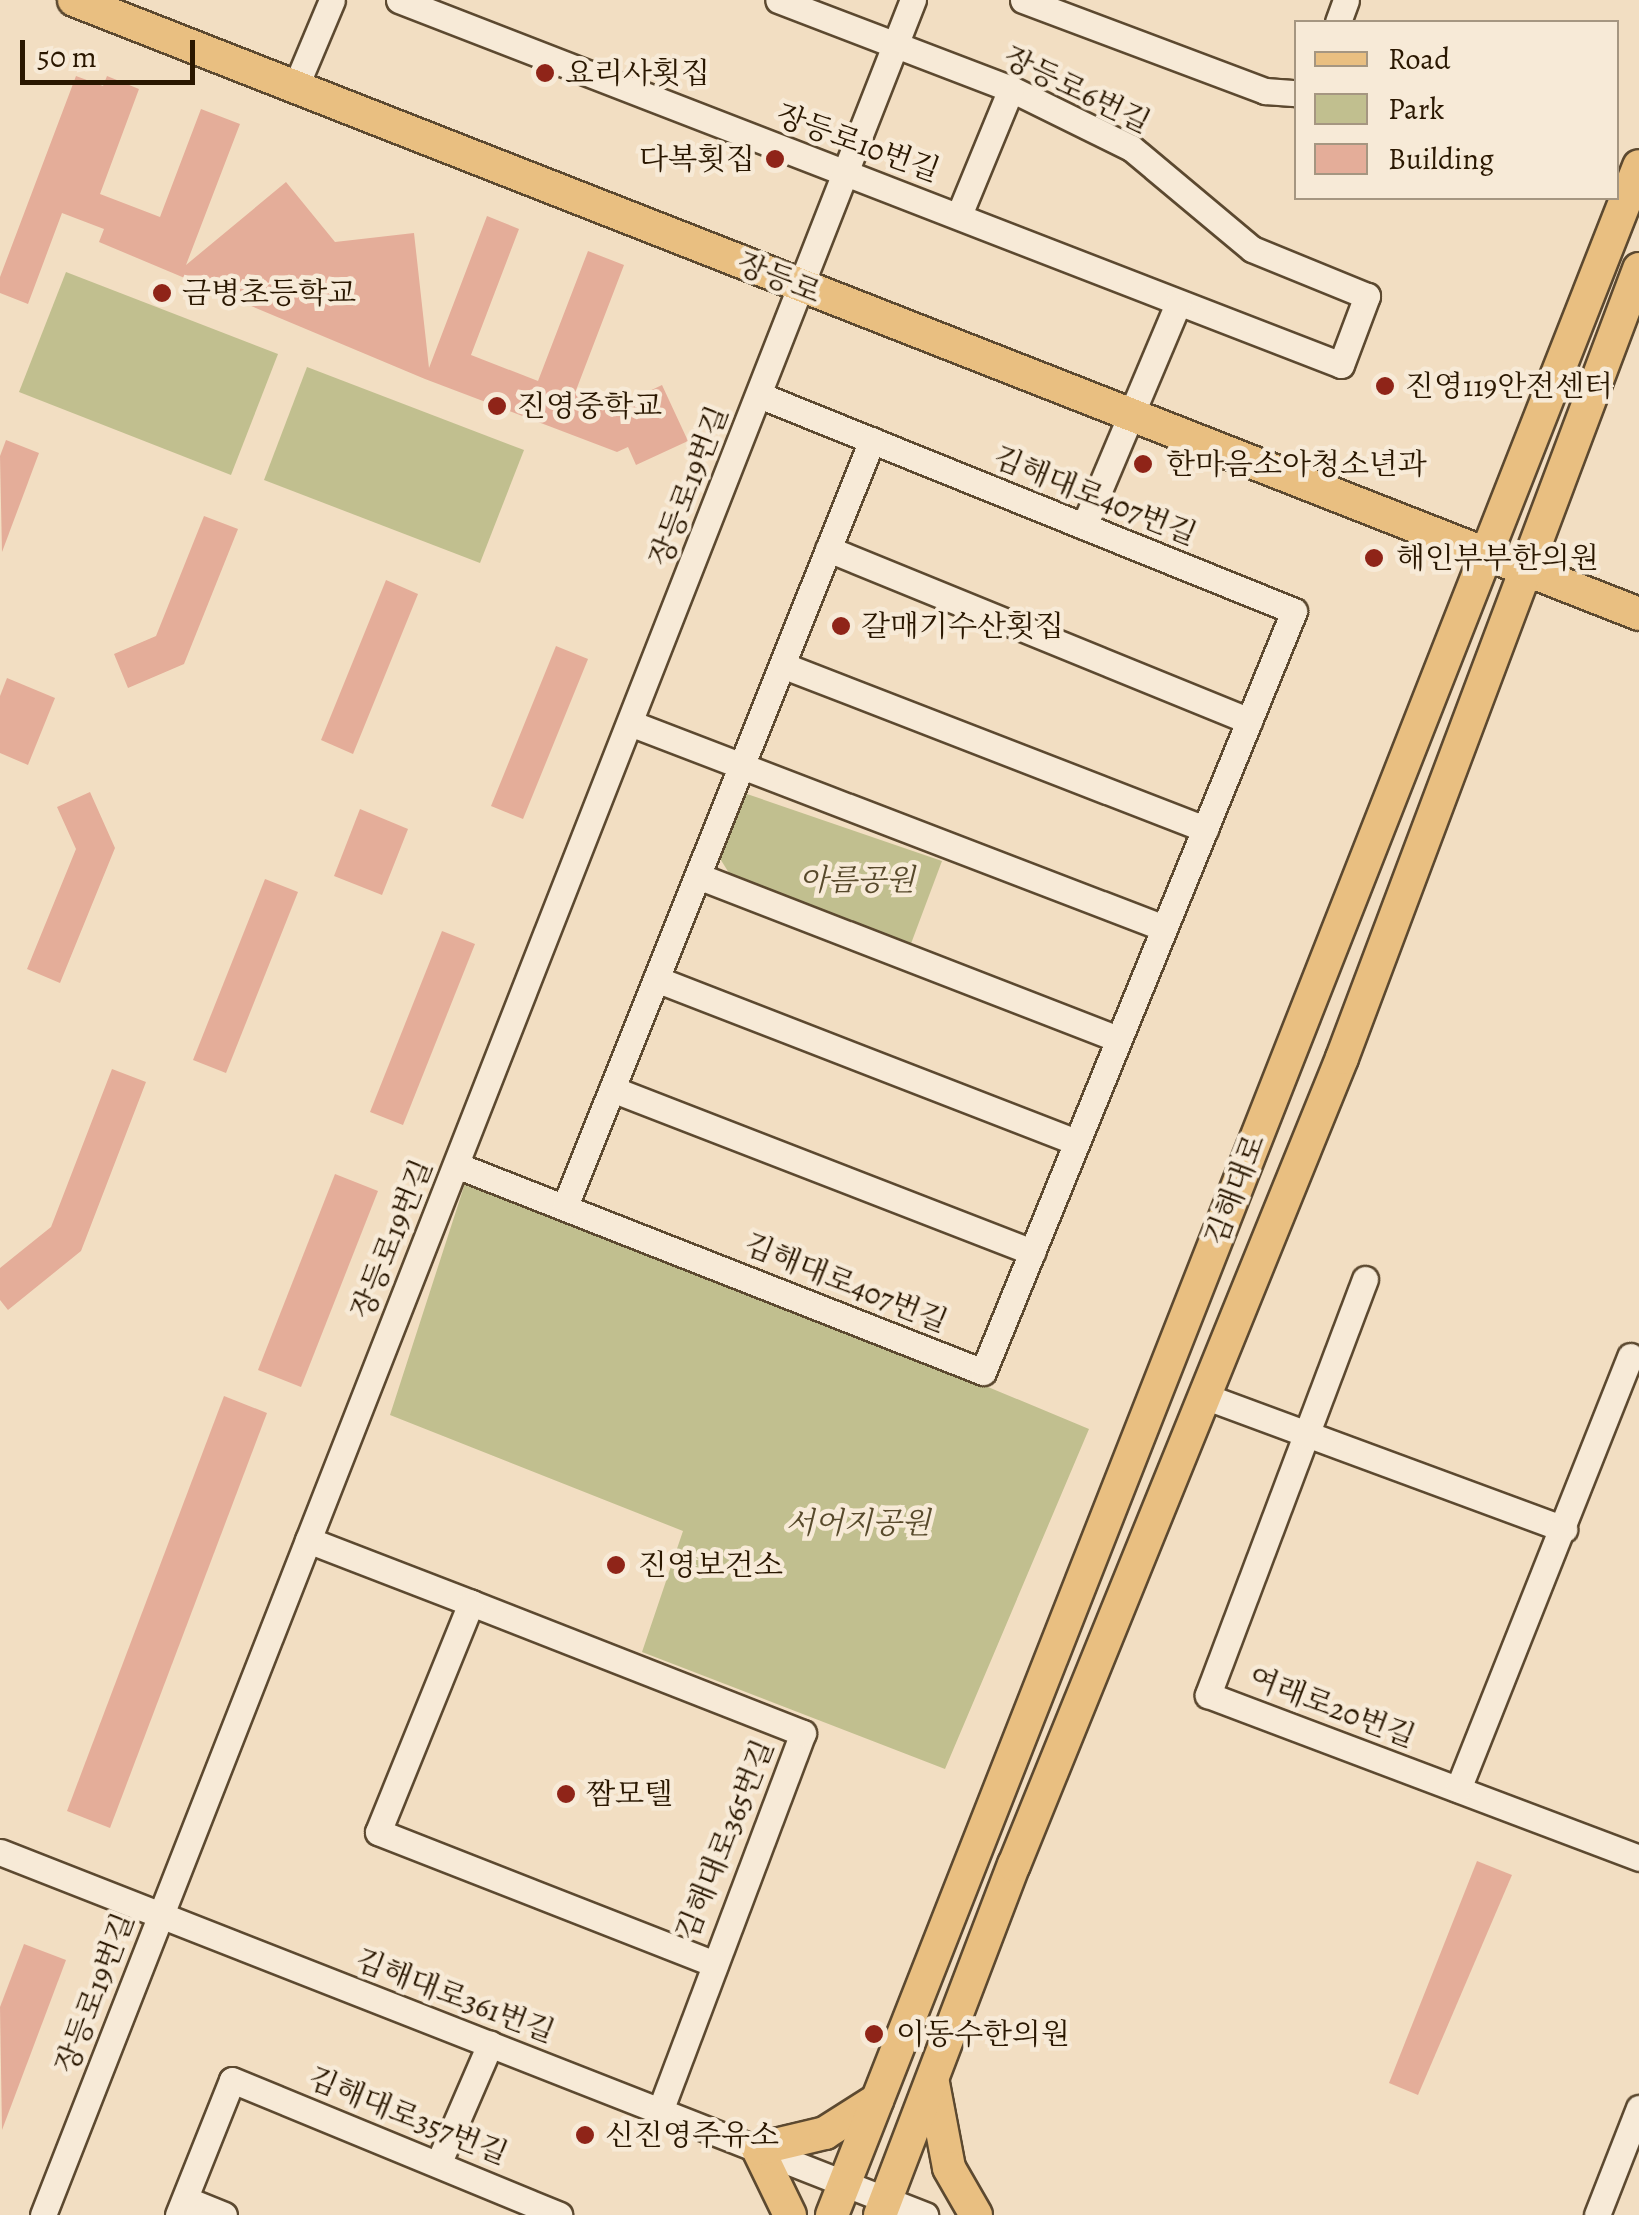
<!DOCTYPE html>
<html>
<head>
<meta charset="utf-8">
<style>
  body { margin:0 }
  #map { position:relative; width:1639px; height:2215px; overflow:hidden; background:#f2dec2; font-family:Alegreya,"Noto Serif KR",serif }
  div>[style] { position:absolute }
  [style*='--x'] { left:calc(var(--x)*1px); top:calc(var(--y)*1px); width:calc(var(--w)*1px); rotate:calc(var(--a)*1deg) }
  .green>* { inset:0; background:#c1bf8f }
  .building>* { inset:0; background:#e4ad99 }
  .roads { filter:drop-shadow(2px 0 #5c4930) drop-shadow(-2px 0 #5c4930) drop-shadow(0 2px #5c4930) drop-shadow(0 -2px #5c4930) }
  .minor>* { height:25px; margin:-12.5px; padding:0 12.5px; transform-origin:12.5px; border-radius:12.5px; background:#f7ead7 }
  .major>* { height:32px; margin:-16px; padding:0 16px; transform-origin:16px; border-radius:16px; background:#e9bf81 }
  .dots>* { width:28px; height:28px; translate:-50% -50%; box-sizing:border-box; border:5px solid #f7ead7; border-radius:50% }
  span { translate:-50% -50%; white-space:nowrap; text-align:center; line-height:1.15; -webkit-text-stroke:9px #f7ead7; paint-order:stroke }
  .poi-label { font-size:30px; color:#2a1700 }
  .left { translate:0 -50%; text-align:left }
  .right { translate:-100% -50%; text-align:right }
  .street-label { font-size:30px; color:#2a1700 }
  .park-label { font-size:30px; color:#57492b; font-style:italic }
  .legend { position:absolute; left:1294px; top:20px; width:325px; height:180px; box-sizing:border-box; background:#f7ead7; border:2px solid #a59681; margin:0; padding:12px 18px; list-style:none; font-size:30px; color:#2a1700 }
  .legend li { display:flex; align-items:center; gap:20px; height:50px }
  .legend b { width:50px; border:2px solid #a59681 }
  .scale { position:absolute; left:20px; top:40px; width:175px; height:45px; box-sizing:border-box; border:5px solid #2a1700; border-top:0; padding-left:12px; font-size:30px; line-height:35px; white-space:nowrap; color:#2a1700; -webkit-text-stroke:8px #f7ead7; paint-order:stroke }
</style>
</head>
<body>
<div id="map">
  <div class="green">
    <i style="clip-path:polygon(66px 272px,278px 354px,231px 475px,19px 392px)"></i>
    <i style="clip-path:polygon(307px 367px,524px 450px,480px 563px,264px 480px)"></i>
    <i style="clip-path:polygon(744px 793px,942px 861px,909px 949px,734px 881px,719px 857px)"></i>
    <i style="clip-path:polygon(469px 1171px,1089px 1429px,945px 1769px,642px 1652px,683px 1531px,390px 1415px)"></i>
  </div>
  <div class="building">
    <i style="clip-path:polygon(76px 76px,103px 86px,107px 76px,139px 89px,100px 194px,160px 217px,201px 109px,240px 124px,186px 265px,286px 182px,335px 242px,414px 233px,429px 368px,487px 216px,519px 229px,471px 355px,538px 381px,588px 251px,624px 265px,575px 393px,614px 408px,662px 385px,688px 441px,636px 465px,628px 447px,617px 452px,425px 379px,99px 242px,104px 229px,62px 213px,28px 304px,0 293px,0 277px)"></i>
    <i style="clip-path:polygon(6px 440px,39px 453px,2px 552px,0 456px)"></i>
    <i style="clip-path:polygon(204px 516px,238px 529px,184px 664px,128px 688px,114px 654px,156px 636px)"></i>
    <i style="clip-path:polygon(386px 580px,418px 594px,353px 754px,321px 740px)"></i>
    <i style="clip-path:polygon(556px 646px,588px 659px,523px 819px,491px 806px)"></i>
    <i style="clip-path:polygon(7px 678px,55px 698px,28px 765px,0 753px,0 696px)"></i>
    <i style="clip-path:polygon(90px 792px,115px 848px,60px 983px,27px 969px,76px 849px,57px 807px)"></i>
    <i style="clip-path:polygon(360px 809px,408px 829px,382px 895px,334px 876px)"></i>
    <i style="clip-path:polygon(265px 879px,298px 892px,226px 1073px,193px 1060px)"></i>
    <i style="clip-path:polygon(442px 931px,475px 944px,403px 1125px,370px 1112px)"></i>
    <i style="clip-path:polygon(112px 1069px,146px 1082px,81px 1251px,8px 1310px,0 1300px,0 1268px,51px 1227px)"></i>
    <i style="clip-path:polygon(335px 1174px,378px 1191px,301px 1387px,258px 1370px)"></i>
    <i style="clip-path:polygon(224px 1396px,267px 1413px,110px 1828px,67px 1811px)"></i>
    <i style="clip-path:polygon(1477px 1861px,1512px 1875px,1418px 2095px,1389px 2083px)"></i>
    <i style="clip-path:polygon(24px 1944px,66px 1960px,2px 2130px,0 2007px)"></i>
  </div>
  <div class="roads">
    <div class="minor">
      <i style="--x:399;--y:0;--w:1010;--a:21.18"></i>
      <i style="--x:1341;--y:365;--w:74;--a:-69.4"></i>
      <i style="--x:1367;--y:296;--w:124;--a:-157.8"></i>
      <i style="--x:1252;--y:249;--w:158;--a:-140.1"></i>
      <i style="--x:1131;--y:148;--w:134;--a:-153.8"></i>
      <i style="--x:1011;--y:89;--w:249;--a:-159.1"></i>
      <i style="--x:1023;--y:0;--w:259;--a:20.6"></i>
      <i style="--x:1265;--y:91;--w:31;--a:4"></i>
      <i style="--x:1338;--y:22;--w:23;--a:-70"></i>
      <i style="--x:295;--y:88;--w:95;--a:-67.2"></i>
      <i style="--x:959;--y:215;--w:136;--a:-67.6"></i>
      <i style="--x:1084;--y:526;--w:242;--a:-67.1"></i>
      <i style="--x:828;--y:549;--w:455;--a:22.2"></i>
      <i style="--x:782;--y:665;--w:454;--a:21.2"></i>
      <i style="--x:630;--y:723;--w:572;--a:21"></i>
      <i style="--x:698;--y:876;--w:451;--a:21.2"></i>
      <i style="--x:656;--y:979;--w:451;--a:21.2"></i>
      <i style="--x:612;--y:1089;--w:451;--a:21.2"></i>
      <i style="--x:456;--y:1165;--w:566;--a:21.44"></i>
      <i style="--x:983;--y:1372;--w:822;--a:-67.77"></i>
      <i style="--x:1294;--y:611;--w:577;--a:-158.01"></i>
      <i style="--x:565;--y:1206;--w:825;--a:-68.16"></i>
      <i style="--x:1365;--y:1279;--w:445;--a:110.7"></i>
      <i style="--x:1208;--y:1695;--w:461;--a:20.7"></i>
      <i style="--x:1207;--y:1397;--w:381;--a:20.3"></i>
      <i style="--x:308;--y:1540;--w:175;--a:21.1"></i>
      <i style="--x:1458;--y:1789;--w:466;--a:-68.3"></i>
      <i style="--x:0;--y:1852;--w:994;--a:21.43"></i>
      <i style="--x:660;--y:2111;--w:404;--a:-69.3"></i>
      <i style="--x:803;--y:1733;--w:357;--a:-158.6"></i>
      <i style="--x:471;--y:1603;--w:247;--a:112.1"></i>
      <i style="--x:378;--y:1832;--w:362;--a:21.4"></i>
      <i style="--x:439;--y:2162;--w:129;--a:-66.6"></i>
      <i style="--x:185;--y:2199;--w:42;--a:22.3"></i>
      <i style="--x:43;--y:2215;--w:2380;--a:-68.56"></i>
      <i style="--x:178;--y:2215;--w:145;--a:-68.2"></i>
      <i style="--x:232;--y:2080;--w:354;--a:22.4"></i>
      <i style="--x:1597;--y:2215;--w:115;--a:-68.6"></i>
    </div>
    <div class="major">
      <i style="--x:74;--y:0;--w:1681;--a:21.42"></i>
      <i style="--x:933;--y:2083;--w:86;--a:79.3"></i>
      <i style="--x:949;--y:2168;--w:54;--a:60.1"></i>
      <i style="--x:790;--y:2215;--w:73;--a:-115.9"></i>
      <i style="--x:758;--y:2149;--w:69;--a:-13.4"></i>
      <i style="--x:825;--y:2133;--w:62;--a:-32.4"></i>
      <i style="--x:832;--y:2215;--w:2202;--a:-68.5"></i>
      <i style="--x:880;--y:2215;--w:375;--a:-69.1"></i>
      <i style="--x:1014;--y:1865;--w:871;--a:-67.88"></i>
      <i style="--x:1342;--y:1058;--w:843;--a:-69.37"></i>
    </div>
  </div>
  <div class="dots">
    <i style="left:545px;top:73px;background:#8f2418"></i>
    <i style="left:775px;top:159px;background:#8f2418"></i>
    <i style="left:162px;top:293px;background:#8f2418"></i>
    <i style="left:1385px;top:386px;background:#8f2418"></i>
    <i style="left:497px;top:406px;background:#8f2418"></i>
    <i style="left:1143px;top:464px;background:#8f2418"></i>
    <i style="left:1374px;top:558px;background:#8f2418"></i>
    <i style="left:841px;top:626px;background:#8f2418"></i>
    <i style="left:616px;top:1565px;background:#8f2418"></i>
    <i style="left:566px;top:1794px;background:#8f2418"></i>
    <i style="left:874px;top:2034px;background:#8f2418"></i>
    <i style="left:585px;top:2135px;background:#8f2418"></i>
  </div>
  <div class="poi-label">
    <span class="left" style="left:565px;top:73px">요리사횟집</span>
    <span class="right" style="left:755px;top:159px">다복횟집</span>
    <span class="left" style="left:182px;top:293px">금병초등학교</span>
    <span class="left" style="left:1405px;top:386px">진영119안전센터</span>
    <span class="left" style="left:517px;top:406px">진영중학교</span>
    <span class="left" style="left:1166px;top:464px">한마음소아청소년과</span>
    <span class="left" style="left:1396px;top:558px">해인부부한의원</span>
    <span class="left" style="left:861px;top:626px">갈매기수산횟집</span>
    <span class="left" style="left:638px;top:1565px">진영보건소</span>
    <span class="left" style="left:586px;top:1794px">짬모텔</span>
    <span class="left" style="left:896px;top:2034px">이동수한의원</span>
    <span class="left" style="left:605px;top:2135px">신진영주유소</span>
  </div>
  <div class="street-label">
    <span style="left:1077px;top:90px;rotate:26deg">장등로6번길</span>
    <span style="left:858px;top:143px;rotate:20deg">장등로10번길</span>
    <span style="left:779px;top:278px;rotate:22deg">장등로</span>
    <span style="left:689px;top:486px;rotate:-69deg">장등로19번길</span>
    <span style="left:1095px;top:496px;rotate:22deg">김해대로407번길</span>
    <span style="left:1235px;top:1190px;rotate:-69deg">김해대로</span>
    <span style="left:392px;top:1239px;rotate:-68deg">장등로19번길</span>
    <span style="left:846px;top:1283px;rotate:22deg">김해대로407번길</span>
    <span style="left:1332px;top:1707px;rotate:21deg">여래로20번길</span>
    <span style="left:725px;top:1840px;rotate:-68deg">김해대로365번길</span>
    <span style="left:95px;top:1993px;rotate:-69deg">장등로19번길</span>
    <span style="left:455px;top:1996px;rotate:21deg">김해대로361번길</span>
    <span style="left:408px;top:2116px;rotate:22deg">김해대로357번길</span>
  </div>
  <div class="park-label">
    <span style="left:857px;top:880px">아름공원</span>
    <span style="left:858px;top:1523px">서어지공원</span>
  </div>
  <ul class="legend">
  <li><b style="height:12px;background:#e9bf81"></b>Road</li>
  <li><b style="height:28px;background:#c1bf8f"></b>Park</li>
  <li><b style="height:28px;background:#e4ad99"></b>Building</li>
  </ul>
  <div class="scale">50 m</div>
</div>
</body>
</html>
